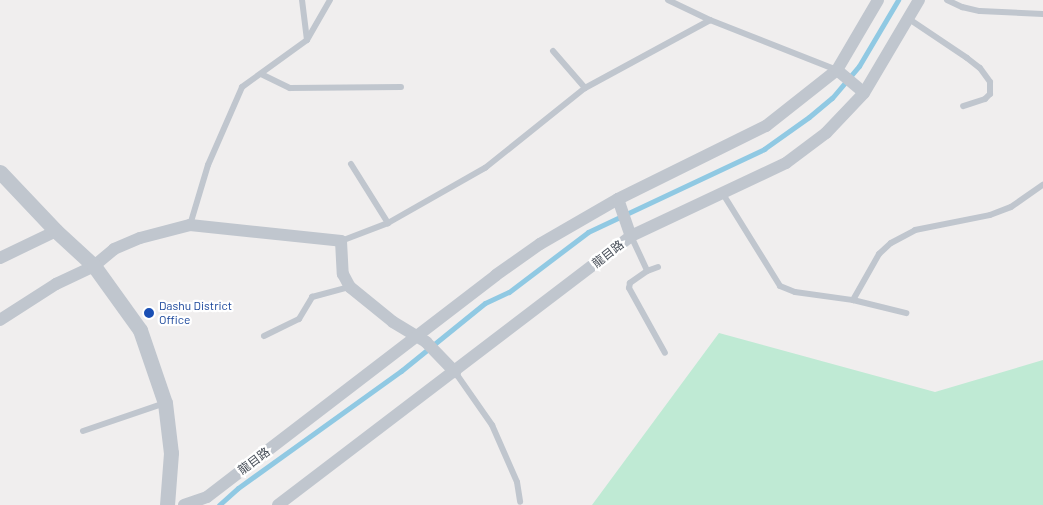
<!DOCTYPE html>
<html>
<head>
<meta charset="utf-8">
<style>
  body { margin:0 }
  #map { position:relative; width:1043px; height:505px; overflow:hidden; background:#f0eeee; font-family:Barlow,"Noto Sans TC",sans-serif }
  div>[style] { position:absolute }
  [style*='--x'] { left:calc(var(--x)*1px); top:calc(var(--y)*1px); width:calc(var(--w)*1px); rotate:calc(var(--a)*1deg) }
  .green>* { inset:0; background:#bfead4 }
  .stream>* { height:5px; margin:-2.5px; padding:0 2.5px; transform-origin:2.5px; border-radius:2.5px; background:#90c9e3 }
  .service>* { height:6px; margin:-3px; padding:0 3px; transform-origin:3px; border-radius:3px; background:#c0c6ce }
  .minor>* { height:12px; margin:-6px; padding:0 6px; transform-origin:6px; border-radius:6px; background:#c0c6ce }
  .tertiary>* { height:15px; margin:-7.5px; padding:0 7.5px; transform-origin:7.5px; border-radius:7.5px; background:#c0c6ce }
  .dots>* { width:14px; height:14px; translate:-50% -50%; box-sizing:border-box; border:2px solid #fff; border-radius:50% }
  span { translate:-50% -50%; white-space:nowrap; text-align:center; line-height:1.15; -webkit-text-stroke:4.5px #fff; paint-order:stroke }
  .street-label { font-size:12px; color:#484f59 }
  .transit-label { font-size:12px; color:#164399 }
  .left { translate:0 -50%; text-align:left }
</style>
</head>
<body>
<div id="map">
  <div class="green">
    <i style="clip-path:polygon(719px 333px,935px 392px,1043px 360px,1043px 505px,592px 505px)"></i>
  </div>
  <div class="stream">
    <i style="--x:219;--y:505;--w:25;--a:-42"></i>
    <i style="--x:238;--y:488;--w:201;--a:-35.7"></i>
    <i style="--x:401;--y:371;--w:108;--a:-39"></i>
    <i style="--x:485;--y:303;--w:26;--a:-25"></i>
    <i style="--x:509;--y:292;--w:99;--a:-37.2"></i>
    <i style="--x:588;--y:232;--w:195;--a:-25.2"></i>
    <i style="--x:764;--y:149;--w:55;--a:-35.4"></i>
    <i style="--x:809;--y:117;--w:30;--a:-40"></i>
    <i style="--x:832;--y:98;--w:42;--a:-49.8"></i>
    <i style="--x:859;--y:66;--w:77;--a:-59.4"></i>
  </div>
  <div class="service">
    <i style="--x:302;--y:0;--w:40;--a:82.9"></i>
    <i style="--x:668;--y:0;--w:47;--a:25.5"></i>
    <i style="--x:710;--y:20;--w:136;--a:21.5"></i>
    <i style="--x:947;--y:0;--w:17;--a:25"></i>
    <i style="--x:962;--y:7;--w:18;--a:13"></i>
    <i style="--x:980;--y:11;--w:63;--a:2.7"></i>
    <i style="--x:909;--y:19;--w:70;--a:33.9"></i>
    <i style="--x:967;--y:58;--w:16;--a:38"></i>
    <i style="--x:980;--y:68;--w:17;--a:54"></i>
    <i style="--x:990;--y:82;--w:12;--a:90"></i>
    <i style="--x:990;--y:94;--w:7;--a:135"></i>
    <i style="--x:985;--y:99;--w:23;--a:162"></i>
    <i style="--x:553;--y:51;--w:49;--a:49.1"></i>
    <i style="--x:261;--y:74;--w:32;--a:26"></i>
    <i style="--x:290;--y:88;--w:111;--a:-0.5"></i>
    <i style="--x:351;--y:164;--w:70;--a:57.9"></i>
    <i style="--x:723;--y:194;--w:108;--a:58.2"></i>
    <i style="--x:780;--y:286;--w:16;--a:22"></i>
    <i style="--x:795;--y:292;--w:59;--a:7.9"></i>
    <i style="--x:853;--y:300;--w:55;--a:13.8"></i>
    <i style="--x:190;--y:225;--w:63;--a:-73.3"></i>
    <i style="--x:208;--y:165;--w:85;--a:-66.4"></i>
    <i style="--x:242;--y:87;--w:80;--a:-35.9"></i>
    <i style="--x:307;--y:40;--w:46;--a:-60.1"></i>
    <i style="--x:631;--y:236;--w:38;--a:65"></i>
    <i style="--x:341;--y:241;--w:50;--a:-21"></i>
    <i style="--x:388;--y:223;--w:112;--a:-29.6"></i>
    <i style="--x:485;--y:168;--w:128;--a:-38.7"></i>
    <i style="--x:585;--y:88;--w:142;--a:-28.5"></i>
    <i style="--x:658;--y:267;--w:12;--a:160"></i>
    <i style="--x:647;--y:271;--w:21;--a:145"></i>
    <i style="--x:630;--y:283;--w:5;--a:101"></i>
    <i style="--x:629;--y:288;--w:74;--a:61"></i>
    <i style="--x:853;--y:300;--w:53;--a:-60.5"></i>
    <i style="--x:879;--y:254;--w:16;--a:-43"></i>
    <i style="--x:891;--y:243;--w:27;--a:-28"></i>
    <i style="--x:915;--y:230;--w:76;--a:-11.3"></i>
    <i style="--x:990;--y:215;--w:22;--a:-21"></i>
    <i style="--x:1011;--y:207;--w:39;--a:-35"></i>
    <i style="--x:264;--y:336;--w:39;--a:-26"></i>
    <i style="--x:299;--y:319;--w:26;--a:-59"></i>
    <i style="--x:312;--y:297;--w:39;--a:-15"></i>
    <i style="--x:455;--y:372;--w:65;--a:55.1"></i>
    <i style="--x:492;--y:425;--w:62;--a:66.3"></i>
    <i style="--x:517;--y:482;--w:20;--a:81"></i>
    <i style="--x:83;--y:431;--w:87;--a:-18.9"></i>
  </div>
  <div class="minor">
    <i style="--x:837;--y:70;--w:35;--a:40"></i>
    <i style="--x:618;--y:199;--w:39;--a:71"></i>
    <i style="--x:0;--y:258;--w:62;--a:-25.7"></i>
    <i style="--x:0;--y:320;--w:67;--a:-32.7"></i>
    <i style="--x:56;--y:284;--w:42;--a:-25.3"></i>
    <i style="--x:94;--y:266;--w:26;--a:-40"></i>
    <i style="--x:114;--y:249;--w:28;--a:-23"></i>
    <i style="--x:140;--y:238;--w:52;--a:-14.6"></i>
    <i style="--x:190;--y:225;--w:152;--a:6"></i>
    <i style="--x:341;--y:241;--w:33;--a:87"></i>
    <i style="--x:343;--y:274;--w:15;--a:62"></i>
    <i style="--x:350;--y:287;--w:55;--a:39.1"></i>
    <i style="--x:393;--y:322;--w:39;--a:31"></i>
    <i style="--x:426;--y:342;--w:42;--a:46"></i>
    <i style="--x:184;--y:505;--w:24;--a:-19"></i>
    <i style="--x:207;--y:497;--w:364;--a:-37.5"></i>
    <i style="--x:496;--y:275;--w:54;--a:-35.2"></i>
    <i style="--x:540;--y:244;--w:90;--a:-30"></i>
    <i style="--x:618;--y:199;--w:165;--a:-26.3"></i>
    <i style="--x:766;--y:126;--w:90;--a:-38.3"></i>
    <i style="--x:837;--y:70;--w:81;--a:-59.6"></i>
    <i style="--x:278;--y:505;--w:444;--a:-37.3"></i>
    <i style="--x:631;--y:236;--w:171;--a:-25.2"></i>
    <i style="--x:786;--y:163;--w:50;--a:-36.9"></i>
    <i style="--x:826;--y:133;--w:55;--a:-46.5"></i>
    <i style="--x:864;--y:93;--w:108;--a:-59.4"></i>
  </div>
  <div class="tertiary">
    <i style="--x:0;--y:172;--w:81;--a:46.5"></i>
    <i style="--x:56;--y:231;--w:52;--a:42.6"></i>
    <i style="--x:94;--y:266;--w:79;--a:54.3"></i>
    <i style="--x:140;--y:330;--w:77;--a:71.1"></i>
    <i style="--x:165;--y:403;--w:50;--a:83.2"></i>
    <i style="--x:171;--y:453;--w:52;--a:94.4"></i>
  </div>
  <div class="dots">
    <i style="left:149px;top:313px;background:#1a4fb4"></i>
  </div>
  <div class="street-label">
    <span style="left:608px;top:254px;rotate:-38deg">龍目路</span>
    <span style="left:254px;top:461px;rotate:-37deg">龍目路</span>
  </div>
  <div class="transit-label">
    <span class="left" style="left:159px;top:313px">Dashu District<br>Office</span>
  </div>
</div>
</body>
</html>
